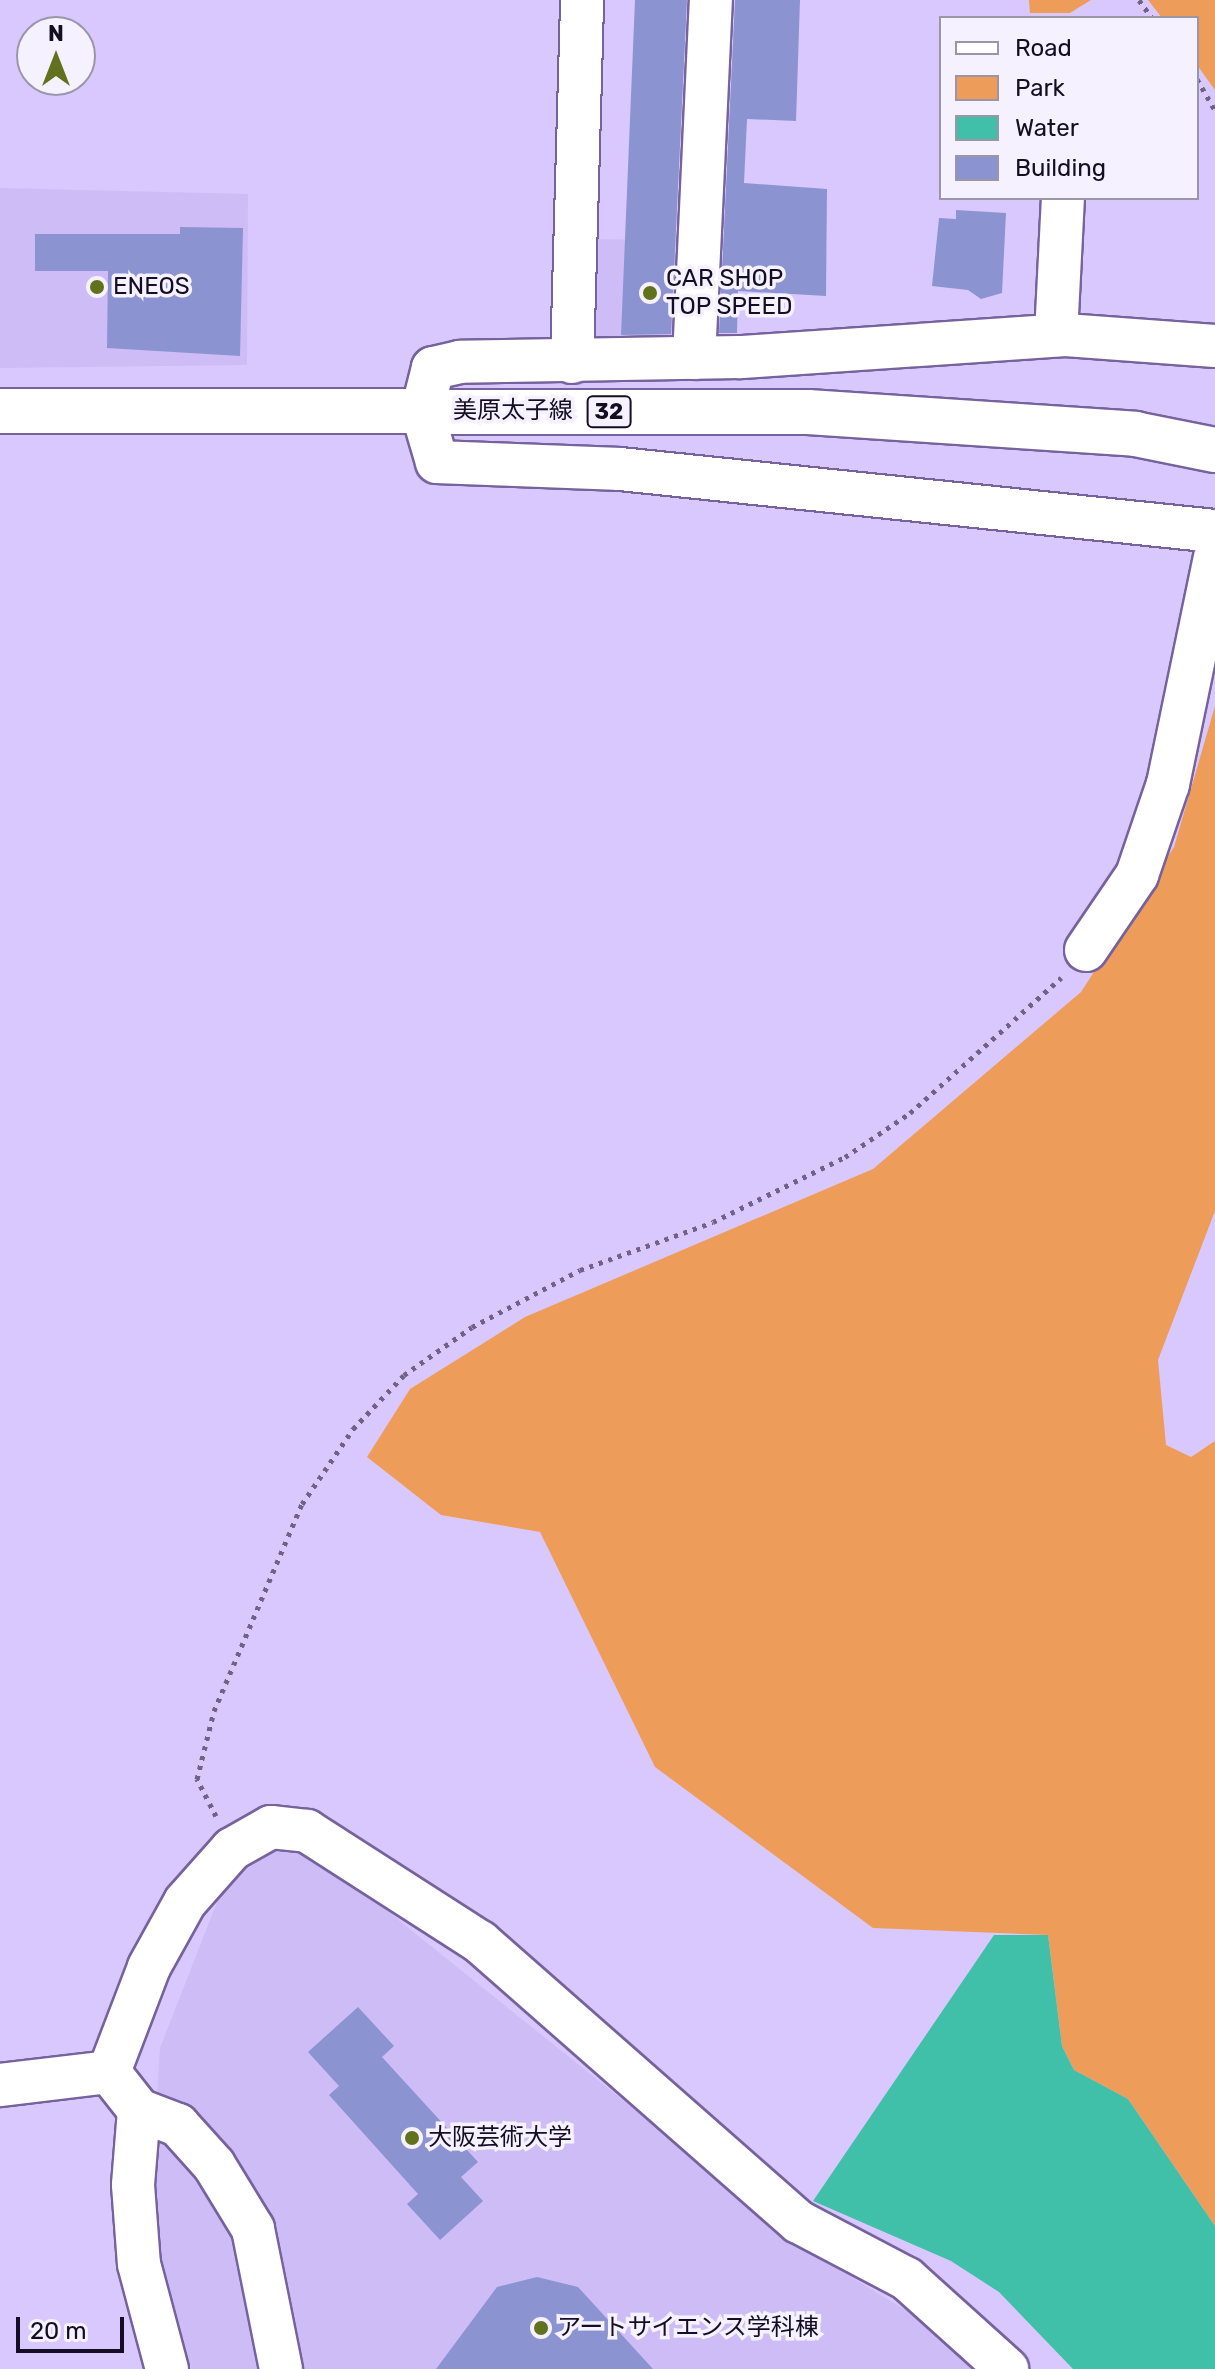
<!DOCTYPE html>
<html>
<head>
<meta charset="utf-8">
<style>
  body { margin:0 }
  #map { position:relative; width:1215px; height:2369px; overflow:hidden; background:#d9c8fd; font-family:Rubik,"Noto Sans JP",sans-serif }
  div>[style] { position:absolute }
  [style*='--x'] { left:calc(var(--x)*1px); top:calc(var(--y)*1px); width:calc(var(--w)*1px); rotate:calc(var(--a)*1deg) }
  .built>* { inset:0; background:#cebcf6 }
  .green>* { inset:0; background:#ed9d59 }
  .water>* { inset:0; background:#40bfa9 }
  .building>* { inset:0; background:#8c93d1 }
  .path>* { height:5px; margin-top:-2.5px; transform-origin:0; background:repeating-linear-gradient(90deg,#6e6286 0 4px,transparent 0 10px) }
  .roads { filter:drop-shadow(2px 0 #76629d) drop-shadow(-2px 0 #76629d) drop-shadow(0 2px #76629d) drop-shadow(0 -2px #76629d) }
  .minor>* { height:42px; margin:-21px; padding:0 21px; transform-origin:21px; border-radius:21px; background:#fff }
  .major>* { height:44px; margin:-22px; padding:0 22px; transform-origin:22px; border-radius:22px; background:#fff }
  .dots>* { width:22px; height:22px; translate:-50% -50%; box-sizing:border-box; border:4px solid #f5f1fe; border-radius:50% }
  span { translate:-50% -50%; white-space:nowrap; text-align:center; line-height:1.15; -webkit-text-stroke:7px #f5f1fe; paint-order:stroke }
  .shield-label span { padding:2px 6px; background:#f5f1fe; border:2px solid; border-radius:6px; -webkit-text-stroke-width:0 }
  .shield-label { font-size:22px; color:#150d24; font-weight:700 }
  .poi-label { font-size:24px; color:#150d24 }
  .left { translate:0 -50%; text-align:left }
  .street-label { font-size:24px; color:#150d24 }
  .legend { position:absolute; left:939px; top:16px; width:260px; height:184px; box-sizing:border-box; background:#f5f1fe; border:2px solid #9b96a7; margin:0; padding:10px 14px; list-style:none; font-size:24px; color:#150d24 }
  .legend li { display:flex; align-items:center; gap:16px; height:40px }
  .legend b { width:40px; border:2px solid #9b96a7 }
  .north { position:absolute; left:16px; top:16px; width:80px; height:80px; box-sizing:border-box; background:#f5f1fe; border:2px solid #9b96a7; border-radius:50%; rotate:0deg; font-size:22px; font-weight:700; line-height:32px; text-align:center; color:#150d24 }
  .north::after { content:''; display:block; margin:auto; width:28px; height:36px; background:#62711d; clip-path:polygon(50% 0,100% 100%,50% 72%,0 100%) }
  .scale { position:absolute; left:16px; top:2317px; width:108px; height:36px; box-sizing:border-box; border:4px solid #150d24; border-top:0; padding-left:10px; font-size:24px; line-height:28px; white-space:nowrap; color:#150d24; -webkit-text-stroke:6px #f5f1fe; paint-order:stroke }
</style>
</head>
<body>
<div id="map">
  <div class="built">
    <i style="clip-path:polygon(0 188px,248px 194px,247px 365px,0 368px)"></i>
    <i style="clip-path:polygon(589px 239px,688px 240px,686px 344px,601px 346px,586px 330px)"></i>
    <i style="clip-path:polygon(281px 1846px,315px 1853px,818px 2257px,927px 2323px,971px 2369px,188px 2369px,149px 2229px,160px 2048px,224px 1884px)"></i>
  </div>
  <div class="green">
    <i style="clip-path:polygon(1029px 0,1091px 0,1070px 13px,1030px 13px)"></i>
    <i style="clip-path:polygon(1148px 0,1215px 0,1215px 90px,1197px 65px,1197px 18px,1162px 18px)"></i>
    <i style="clip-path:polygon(1215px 706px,1215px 1211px,1158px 1360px,1166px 1445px,1191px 1457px,1215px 1441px,1215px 2226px,1128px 2099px,1074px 2070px,1062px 2046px,1048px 1935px,873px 1928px,655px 1767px,540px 1532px,441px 1515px,367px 1457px,410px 1389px,525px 1317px,873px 1169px,1081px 992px,1174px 847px)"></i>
  </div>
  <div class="water">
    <i style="clip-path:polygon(994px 1935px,1048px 1935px,1062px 2046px,1074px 2070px,1128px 2099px,1215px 2226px,1215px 2369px,1073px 2369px,999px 2292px,951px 2261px,813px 2201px)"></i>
  </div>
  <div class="building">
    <i style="clip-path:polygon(635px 0,687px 0,671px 334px,621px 335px)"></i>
    <i style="clip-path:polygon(735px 0,800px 0,796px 121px,747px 119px,744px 183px,827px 189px,826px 296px,738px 291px,737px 333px,719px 333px)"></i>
    <i style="clip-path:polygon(956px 210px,1006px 213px,1002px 293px,981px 299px,968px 290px,932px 286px,939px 218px,956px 219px)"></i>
    <i style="clip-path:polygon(180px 227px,243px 228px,240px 356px,107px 348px,108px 271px,35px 271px,35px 234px,180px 234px)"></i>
    <i style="clip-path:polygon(358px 2007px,394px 2046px,382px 2057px,478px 2162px,461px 2177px,483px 2201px,440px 2240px,407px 2204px,418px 2194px,329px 2095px,339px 2086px,308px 2052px)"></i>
    <i style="clip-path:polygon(537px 2277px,578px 2287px,653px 2369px,436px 2369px,497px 2287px)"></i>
  </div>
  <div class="path">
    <i style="--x:1139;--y:0;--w:22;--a:54"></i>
    <i style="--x:1197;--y:79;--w:36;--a:60"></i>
    <i style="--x:216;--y:1816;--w:42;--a:-117.2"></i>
    <i style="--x:197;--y:1779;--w:70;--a:-76"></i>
    <i style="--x:214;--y:1711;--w:225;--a:-67"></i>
    <i style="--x:302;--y:1504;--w:91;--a:-55.8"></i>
    <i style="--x:353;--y:1429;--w:74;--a:-46.6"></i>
    <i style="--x:404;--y:1375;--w:83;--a:-35.2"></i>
    <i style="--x:472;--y:1327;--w:122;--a:-27.8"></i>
    <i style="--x:580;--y:1270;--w:141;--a:-19.8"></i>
    <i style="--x:713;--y:1222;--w:147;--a:-26.2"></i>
    <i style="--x:845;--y:1157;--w:78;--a:-34.1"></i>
    <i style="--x:910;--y:1113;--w:203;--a:-41.8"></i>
  </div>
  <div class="roads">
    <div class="minor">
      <i style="--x:1056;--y:335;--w:137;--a:-87.1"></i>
      <i style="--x:1215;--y:346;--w:150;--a:-175.8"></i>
      <i style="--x:1065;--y:335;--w:327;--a:176.1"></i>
      <i style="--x:739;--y:357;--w:279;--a:179"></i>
      <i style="--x:460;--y:362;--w:28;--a:167"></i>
      <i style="--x:433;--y:368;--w:44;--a:104.3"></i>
      <i style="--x:422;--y:411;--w:53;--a:73.6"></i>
      <i style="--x:437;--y:462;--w:183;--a:2.2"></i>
      <i style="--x:620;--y:469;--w:598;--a:5.95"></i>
      <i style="--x:694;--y:358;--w:358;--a:-87.3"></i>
      <i style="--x:572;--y:362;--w:362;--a:-88.4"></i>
      <i style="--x:1086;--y:950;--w:91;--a:-55.8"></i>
      <i style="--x:1137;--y:875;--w:96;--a:-71.2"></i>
      <i style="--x:1168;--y:784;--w:232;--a:-78.3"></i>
      <i style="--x:109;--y:2072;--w:112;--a:-69.1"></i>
      <i style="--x:149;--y:1967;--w:74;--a:-61"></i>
      <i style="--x:185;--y:1902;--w:71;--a:-48.4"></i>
      <i style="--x:232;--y:1849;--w:45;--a:-29.4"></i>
      <i style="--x:271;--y:1827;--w:36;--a:6"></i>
      <i style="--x:307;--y:1831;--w:206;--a:32.7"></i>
      <i style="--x:480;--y:1942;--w:424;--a:41.3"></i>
      <i style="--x:799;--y:2222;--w:122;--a:27.8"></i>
      <i style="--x:907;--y:2279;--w:135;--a:42"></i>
      <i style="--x:109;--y:2072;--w:48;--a:51.7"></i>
      <i style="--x:139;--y:2110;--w:42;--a:21"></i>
      <i style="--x:178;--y:2125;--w:54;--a:48"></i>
      <i style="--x:214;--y:2165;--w:75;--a:58.6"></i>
      <i style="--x:253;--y:2229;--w:143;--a:78.7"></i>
      <i style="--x:0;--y:2085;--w:110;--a:-6.8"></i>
      <i style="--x:139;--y:2110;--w:75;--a:94.6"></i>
      <i style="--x:133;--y:2185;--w:79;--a:85.7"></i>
      <i style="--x:139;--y:2264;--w:109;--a:75.1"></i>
    </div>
    <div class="major">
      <i style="--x:0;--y:411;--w:808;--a:0.07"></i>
      <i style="--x:808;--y:412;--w:328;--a:3.8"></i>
      <i style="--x:1135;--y:434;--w:82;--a:11.3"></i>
    </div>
  </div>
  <div class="dots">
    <i style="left:97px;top:287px;background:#62711d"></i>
    <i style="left:650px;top:293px;background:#62711d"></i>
    <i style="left:412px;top:2138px;background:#62711d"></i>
    <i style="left:541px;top:2328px;background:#62711d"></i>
  </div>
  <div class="shield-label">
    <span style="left:609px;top:412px">32</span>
  </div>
  <div class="poi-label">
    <span class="left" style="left:666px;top:293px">CAR SHOP<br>TOP SPEED</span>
    <span class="left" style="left:113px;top:287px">ENEOS</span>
    <span class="left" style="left:428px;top:2138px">大阪芸術大学</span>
    <span class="left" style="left:557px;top:2328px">アートサイエンス学科棟</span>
  </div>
  <div class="street-label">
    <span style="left:513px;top:411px">美原太子線</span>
  </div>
  <ul class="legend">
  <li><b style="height:10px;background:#fff"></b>Road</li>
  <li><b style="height:22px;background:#ed9d59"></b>Park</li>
  <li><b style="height:22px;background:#40bfa9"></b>Water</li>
  <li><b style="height:22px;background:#8c93d1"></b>Building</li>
  </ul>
  <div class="north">N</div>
  <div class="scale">20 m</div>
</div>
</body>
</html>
